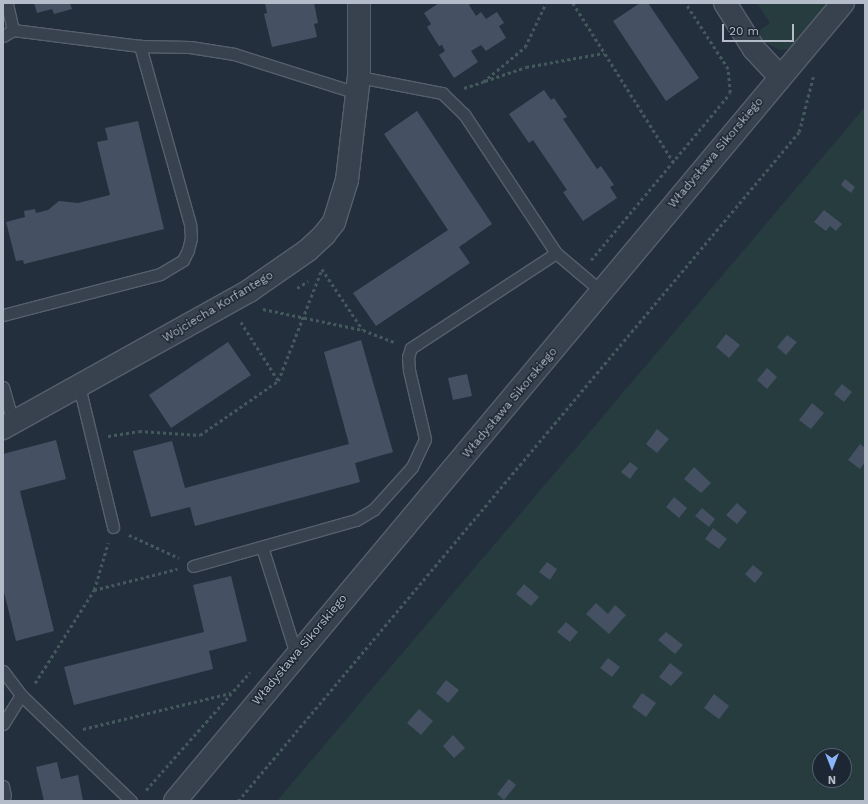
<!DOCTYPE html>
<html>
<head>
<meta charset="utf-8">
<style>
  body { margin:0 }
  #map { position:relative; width:868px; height:804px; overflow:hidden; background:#242f3e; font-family:"Work Sans",sans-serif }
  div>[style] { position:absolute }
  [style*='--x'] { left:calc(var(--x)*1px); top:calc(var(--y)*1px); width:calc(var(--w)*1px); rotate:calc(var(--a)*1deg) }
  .green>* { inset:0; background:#263c3f }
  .building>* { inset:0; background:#455162 }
  .path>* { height:2.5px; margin-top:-1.25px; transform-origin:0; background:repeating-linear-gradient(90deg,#44595c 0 3px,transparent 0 6px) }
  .roads { filter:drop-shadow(1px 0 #565f6c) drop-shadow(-1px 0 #565f6c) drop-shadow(0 1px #565f6c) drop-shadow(0 -1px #565f6c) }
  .service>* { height:11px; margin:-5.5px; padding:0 5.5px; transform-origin:5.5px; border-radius:5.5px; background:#38414e }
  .minor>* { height:22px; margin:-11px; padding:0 11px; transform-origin:11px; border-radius:11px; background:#38414e }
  span { translate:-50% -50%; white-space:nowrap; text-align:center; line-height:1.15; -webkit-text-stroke:3px #1d2633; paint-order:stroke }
  .street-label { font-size:12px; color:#b4bcc9 }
  .frame { position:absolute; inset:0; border:4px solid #b4bcc9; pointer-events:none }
  .north { position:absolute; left:812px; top:748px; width:40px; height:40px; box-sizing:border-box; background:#1d2633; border:1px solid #59626f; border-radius:50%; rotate:180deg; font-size:11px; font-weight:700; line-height:16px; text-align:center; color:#b4bcc9 }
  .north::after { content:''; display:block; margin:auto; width:14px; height:18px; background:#8ab4f8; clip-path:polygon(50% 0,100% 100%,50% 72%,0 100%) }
  .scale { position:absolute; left:722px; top:24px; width:72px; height:18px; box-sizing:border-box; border:2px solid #b4bcc9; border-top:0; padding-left:5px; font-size:12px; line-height:14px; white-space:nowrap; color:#b4bcc9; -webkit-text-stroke:3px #1d2633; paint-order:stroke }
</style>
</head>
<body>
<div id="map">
  <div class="green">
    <i style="clip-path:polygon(757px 3px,831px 3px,791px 49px,780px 50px,762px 41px,754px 34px,770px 23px)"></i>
    <i style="clip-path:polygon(evenodd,865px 107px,865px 801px,277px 801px,865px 107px,820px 756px,844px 756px,844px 780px,820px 780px,820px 756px)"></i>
  </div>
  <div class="building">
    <i style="clip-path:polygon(34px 3px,70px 3px,72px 9px,54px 14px,52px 9px,37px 13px)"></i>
    <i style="clip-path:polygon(265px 3px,314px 3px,318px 23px,314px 24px,317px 37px,272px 47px,264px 14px,267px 13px)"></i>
    <i style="clip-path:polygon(439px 3px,472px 3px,469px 5px,476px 16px,481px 12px,486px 19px,497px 12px,504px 23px,499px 26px,506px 38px,486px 51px,481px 45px,471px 51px,478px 62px,454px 78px,439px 55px,445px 51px,442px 45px,439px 46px,427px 27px,431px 24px,424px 13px)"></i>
    <i style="clip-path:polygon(640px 3px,648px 3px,699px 78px,666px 101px,613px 21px)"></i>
    <i style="clip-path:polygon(544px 90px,551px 100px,554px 98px,567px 117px,563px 119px,597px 169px,601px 166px,614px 185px,610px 187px,617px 198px,583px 221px,563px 192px,567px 190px,533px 140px,529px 143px,509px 114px)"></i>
    <i style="clip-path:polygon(417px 111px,492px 224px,459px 247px,470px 263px,376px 326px,353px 293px,448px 230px,384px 134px)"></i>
    <i style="clip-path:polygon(138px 121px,164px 229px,24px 264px,23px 260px,16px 261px,6px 222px,25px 217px,24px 211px,35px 209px,36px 213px,48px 210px,59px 201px,78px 203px,110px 195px,97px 142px,108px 140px,105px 128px)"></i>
    <i style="clip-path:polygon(845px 179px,855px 187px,851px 193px,841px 185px)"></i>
    <i style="clip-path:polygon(824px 210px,842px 224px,836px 231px,830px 226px,826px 231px,814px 222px)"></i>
    <i style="clip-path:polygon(726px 334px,740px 345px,729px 358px,716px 347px)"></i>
    <i style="clip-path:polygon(787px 335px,797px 342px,786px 355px,777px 347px)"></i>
    <i style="clip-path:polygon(361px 340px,393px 452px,355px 463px,360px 482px,195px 526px,190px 507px,151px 517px,133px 451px,172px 441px,185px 488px,349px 444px,324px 352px)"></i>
    <i style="clip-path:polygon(228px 342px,251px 375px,171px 428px,149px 395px)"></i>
    <i style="clip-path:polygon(767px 368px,777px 377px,767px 389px,757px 380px)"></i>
    <i style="clip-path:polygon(467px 374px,472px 396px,453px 400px,448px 378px)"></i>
    <i style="clip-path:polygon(842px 384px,852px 392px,844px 402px,834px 394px)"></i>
    <i style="clip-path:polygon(812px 403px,824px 413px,811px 429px,799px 420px)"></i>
    <i style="clip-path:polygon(657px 429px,669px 439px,657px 453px,646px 444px)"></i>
    <i style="clip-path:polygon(56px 440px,66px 479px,20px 491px,54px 631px,16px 641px,3px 588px,3px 454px)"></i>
    <i style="clip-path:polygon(860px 444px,865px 448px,865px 462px,860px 469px,848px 460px)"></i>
    <i style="clip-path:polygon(630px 462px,638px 468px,630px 479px,621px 472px)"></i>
    <i style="clip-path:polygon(694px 467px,711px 483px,701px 493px,684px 479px)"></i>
    <i style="clip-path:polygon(674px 497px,687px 508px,679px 518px,666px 507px)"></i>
    <i style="clip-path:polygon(737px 503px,747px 512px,737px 524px,726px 515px)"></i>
    <i style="clip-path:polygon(702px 508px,715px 519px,709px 527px,695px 516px)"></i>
    <i style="clip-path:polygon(713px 528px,727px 539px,719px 549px,705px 539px)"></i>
    <i style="clip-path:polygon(547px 562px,557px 569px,550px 580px,539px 572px)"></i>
    <i style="clip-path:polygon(753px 565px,763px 573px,755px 583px,745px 574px)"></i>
    <i style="clip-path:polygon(231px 576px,247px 641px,209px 651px,213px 669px,74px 705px,64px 667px,204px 632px,193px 585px)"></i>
    <i style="clip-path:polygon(524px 584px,539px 597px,531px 606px,516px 594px)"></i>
    <i style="clip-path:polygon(596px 603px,608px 614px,615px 605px,626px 615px,609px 634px,586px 614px)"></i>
    <i style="clip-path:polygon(566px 622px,578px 632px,570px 642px,557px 632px)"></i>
    <i style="clip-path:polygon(666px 632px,683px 645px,675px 654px,658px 640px)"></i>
    <i style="clip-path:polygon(608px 658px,620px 667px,612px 677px,600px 668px)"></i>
    <i style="clip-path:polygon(670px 663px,683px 673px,671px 686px,659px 677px)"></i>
    <i style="clip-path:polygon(446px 680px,459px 690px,448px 703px,436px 693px)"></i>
    <i style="clip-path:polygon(642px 693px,656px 703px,646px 717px,632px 707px)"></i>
    <i style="clip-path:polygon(714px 694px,729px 706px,719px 719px,704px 708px)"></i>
    <i style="clip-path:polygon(419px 709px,433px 721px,421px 735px,407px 723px)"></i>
    <i style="clip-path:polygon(453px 735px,465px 748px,454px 758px,443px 746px)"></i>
    <i style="clip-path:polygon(57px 762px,61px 779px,78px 775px,83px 801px,44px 801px,36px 767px)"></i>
    <i style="clip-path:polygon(509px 779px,516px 785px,504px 800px,497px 794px)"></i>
  </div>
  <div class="path">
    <i style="--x:573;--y:3;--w:189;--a:57.7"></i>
    <i style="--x:485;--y:81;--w:43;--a:-18.9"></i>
    <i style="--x:526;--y:67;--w:79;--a:-10.2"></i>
    <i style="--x:464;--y:88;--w:20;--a:-18"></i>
    <i style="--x:483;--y:82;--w:55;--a:-39.8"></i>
    <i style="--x:525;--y:47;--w:49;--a:-64.5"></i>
    <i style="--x:591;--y:260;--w:217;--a:-50.2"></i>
    <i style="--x:730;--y:93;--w:24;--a:-95"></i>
    <i style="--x:728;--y:69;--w:79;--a:-123.1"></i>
    <i style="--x:322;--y:269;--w:73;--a:56.1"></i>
    <i style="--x:297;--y:288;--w:13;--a:-32"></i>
    <i style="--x:263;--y:309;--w:102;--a:11.9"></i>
    <i style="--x:363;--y:330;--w:33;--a:21"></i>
    <i style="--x:241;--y:322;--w:69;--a:57.5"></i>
    <i style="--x:108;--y:436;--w:31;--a:-9"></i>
    <i style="--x:139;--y:431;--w:61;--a:3.8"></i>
    <i style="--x:200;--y:435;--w:95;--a:-34.7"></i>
    <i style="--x:278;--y:381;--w:118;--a:-68.6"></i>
    <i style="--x:129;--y:535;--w:55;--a:24.7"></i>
    <i style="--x:94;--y:590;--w:86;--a:-14.2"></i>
    <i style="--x:35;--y:683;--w:110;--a:-57.6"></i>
    <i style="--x:94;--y:590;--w:49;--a:-73.4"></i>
    <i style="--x:83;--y:729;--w:152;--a:-13.7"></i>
    <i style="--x:146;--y:790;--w:157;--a:-48.6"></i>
    <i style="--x:238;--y:801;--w:873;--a:-50.02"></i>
    <i style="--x:799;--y:132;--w:57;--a:-75.7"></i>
  </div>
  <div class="roads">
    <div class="service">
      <i style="--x:13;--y:30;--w:128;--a:7.2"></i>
      <i style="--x:140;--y:46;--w:50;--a:1.1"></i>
      <i style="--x:190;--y:47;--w:45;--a:9"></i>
      <i style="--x:234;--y:54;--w:129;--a:17.6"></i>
      <i style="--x:3;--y:36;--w:12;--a:-31"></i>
      <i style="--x:13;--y:30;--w:28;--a:-103"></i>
      <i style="--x:359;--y:77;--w:85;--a:10.9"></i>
      <i style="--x:442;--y:93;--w:30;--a:44"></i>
      <i style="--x:464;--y:114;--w:167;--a:56.5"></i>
      <i style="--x:556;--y:253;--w:59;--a:40.2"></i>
      <i style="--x:3;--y:315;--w:162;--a:-14.6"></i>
      <i style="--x:160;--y:274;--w:27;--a:-31"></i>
      <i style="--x:183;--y:260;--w:11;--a:-63"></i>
      <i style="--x:188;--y:250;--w:12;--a:-76"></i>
      <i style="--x:191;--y:238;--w:14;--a:-94"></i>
      <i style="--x:190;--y:224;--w:185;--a:-105.7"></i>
      <i style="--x:79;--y:386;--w:145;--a:76.4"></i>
      <i style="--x:3;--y:387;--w:35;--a:74"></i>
      <i style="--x:262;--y:547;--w:112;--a:72.4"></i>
      <i style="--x:193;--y:566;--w:169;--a:-15.8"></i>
      <i style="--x:356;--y:520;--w:21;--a:-31"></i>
      <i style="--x:374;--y:509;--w:57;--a:-47.9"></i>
      <i style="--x:412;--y:467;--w:31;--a:-65"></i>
      <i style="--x:425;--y:439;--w:71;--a:-103.1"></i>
      <i style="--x:409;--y:370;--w:13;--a:-94"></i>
      <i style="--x:408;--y:357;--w:9;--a:-72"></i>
      <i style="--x:411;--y:348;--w:173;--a:-33.2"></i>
      <i style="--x:3;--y:671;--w:30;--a:53"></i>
      <i style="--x:21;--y:695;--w:153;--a:43.9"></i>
      <i style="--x:3;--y:724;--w:34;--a:-58"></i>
      <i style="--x:3;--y:786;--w:10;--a:79"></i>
    </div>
    <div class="minor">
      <i style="--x:725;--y:3;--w:54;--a:57.8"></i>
      <i style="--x:754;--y:49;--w:38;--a:47"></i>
      <i style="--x:3;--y:428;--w:282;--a:-29.1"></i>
      <i style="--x:249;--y:291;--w:72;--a:-34.8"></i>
      <i style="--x:308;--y:250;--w:22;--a:-43"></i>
      <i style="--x:324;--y:235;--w:16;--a:-52"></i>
      <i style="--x:334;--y:222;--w:44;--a:-72.8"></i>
      <i style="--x:347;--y:180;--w:104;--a:-83.4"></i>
      <i style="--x:359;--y:77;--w:74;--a:-90"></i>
      <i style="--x:175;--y:801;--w:1041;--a:-50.07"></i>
    </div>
  </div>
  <div class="street-label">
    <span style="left:716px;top:153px;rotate:-50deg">Władysława Sikorskiego</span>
    <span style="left:218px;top:307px;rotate:-31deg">Wojciecha Korfantego</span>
    <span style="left:510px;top:403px;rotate:-50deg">Władysława Sikorskiego</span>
    <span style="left:300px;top:650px;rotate:-50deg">Władysława Sikorskiego</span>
  </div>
  <div class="frame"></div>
  <div class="north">N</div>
  <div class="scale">20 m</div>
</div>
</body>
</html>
